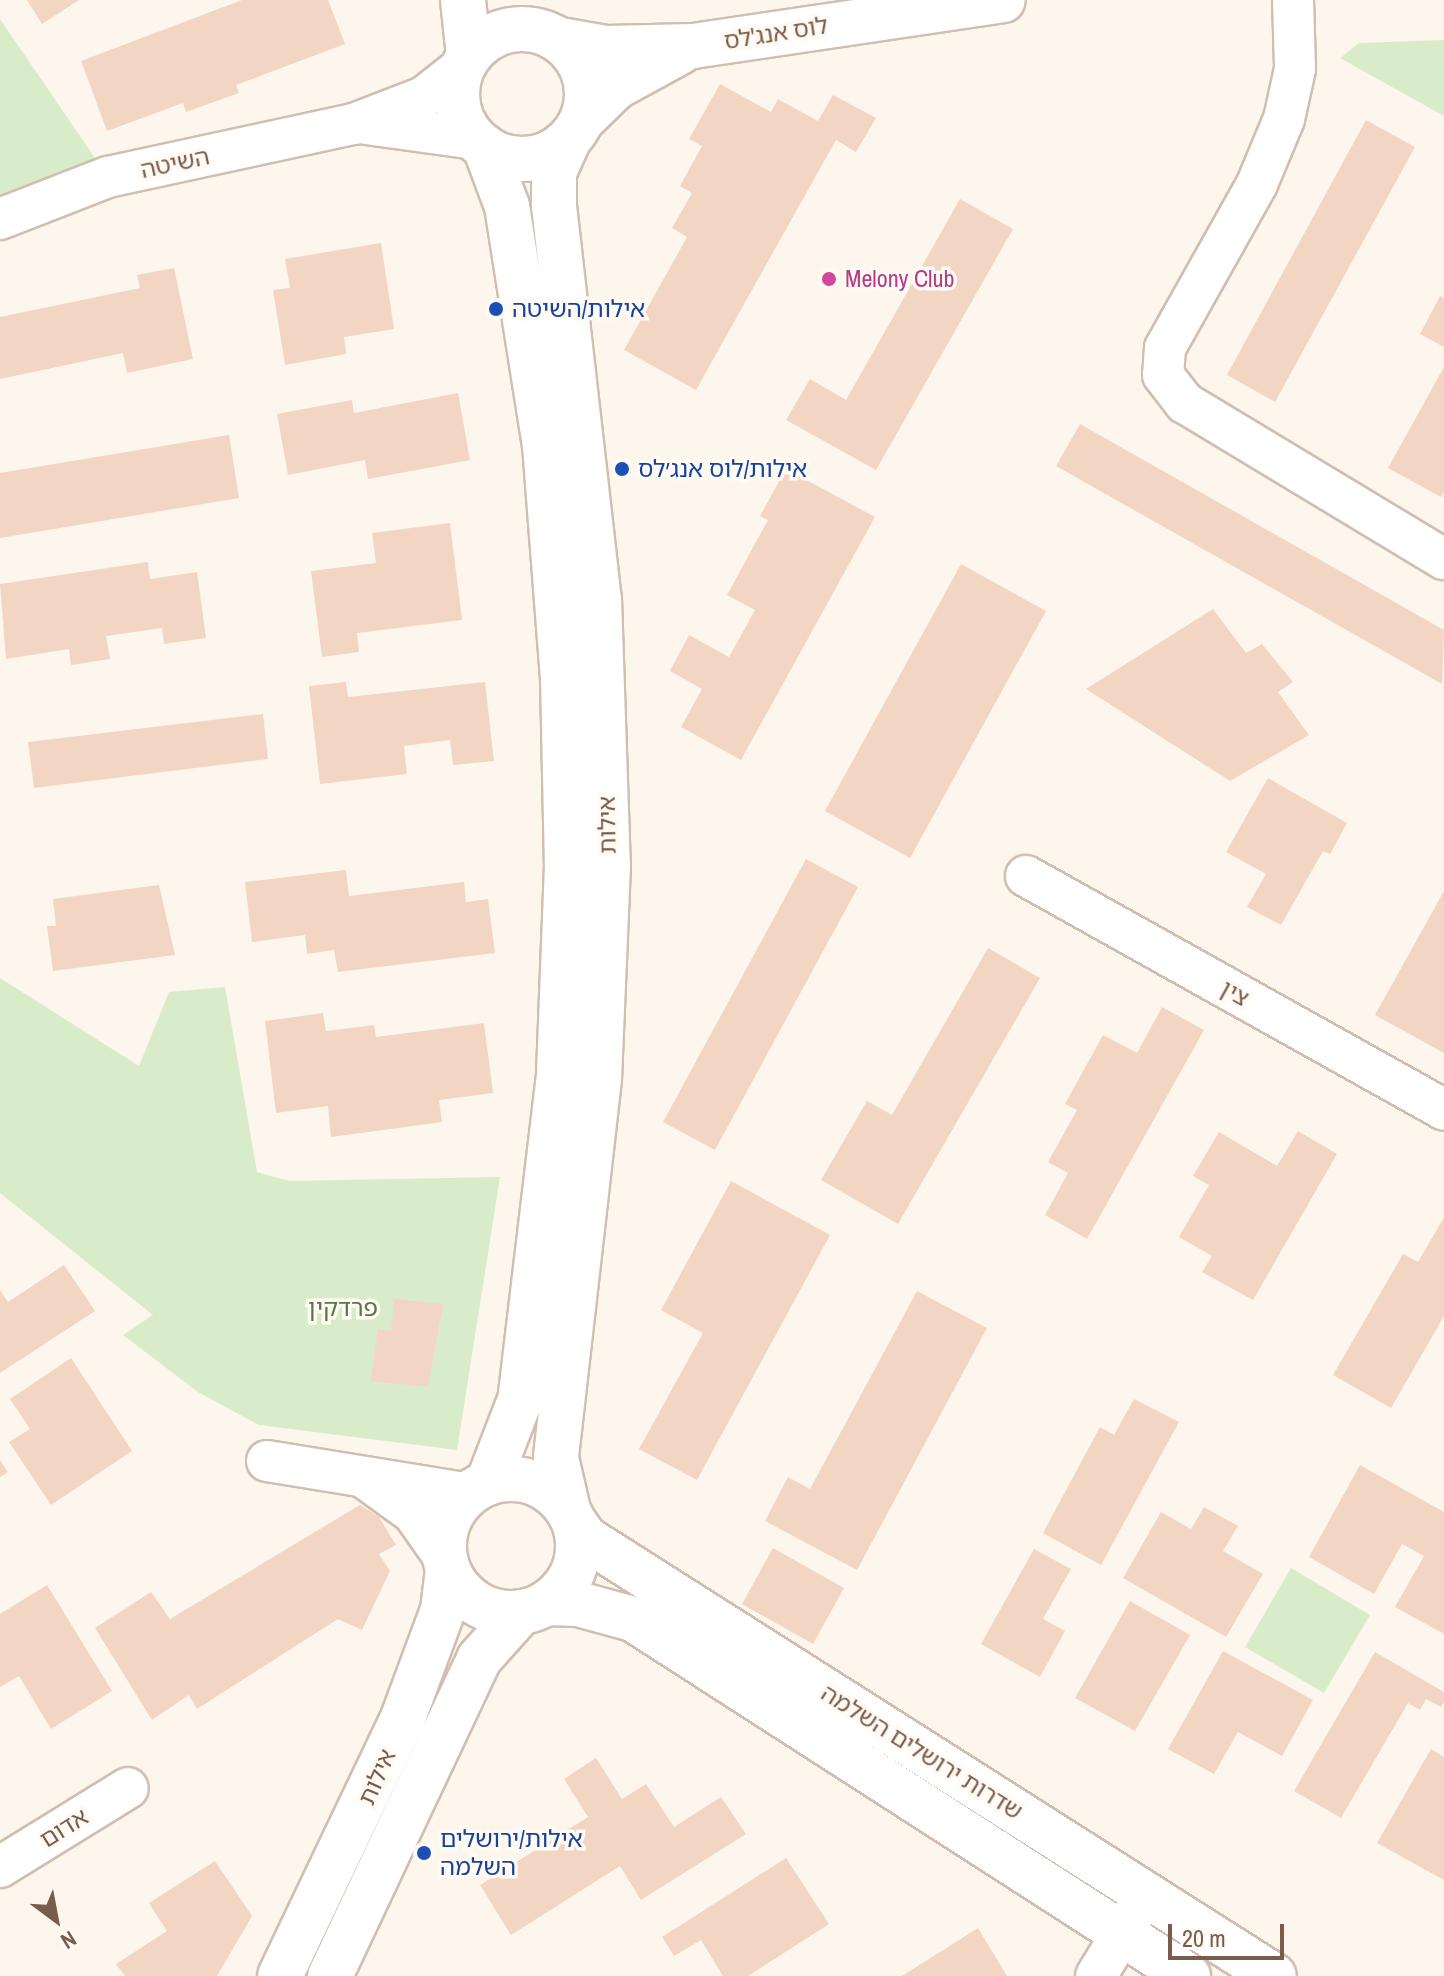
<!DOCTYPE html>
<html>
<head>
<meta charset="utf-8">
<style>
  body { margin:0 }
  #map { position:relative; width:1444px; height:1976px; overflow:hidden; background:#fdf6ec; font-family:"Archivo Narrow","Noto Sans Hebrew",sans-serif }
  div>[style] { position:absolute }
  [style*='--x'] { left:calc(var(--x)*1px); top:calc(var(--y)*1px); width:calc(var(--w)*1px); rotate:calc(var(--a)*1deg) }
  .green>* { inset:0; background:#d8ecc9 }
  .building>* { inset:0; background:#f3d5c3 }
  .roads { filter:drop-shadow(2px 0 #d1beb0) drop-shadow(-2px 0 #d1beb0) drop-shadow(0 2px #d1beb0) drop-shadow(0 -2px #d1beb0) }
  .minor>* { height:40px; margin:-20px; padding:0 20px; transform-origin:20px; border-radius:20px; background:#fff }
  .tertiary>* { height:44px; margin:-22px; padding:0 22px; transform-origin:22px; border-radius:22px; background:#fff }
  .tertiary>.ring { margin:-22px; padding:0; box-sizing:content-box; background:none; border:44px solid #fff; border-radius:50% }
  .dots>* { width:22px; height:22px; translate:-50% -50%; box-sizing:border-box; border:4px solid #fffaf3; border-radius:50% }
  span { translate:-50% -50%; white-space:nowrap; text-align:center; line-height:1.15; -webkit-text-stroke:7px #fffaf3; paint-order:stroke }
  .street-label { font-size:24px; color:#7a5c4d }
  .hotel-label { font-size:24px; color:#b23c85 }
  .left { translate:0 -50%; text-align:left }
  .transit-label { font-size:24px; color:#164399 }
  .park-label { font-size:24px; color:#537a41 }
  .north { position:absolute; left:16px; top:1880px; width:80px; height:80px; -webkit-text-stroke:6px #fffaf3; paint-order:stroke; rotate:148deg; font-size:22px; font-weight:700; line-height:32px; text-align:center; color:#7a5c4d }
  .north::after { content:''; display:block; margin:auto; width:28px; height:36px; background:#7a5c4d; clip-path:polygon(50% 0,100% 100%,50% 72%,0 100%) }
  .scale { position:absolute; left:1168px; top:1924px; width:116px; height:36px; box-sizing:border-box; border:4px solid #7a5c4d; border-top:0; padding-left:10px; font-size:24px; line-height:28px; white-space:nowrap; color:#7a5c4d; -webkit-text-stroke:6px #fffaf3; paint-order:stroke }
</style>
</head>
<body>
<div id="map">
  <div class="green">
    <i style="clip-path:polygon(0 19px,108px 177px,0 219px)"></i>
    <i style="clip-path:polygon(1444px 40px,1444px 116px,1340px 58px,1359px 43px)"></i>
    <i style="clip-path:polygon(0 978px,139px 1066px,169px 992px,225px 987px,257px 1172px,289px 1181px,500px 1177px,457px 1450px,259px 1425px,198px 1392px,123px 1335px,153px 1315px,0 1193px)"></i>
    <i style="clip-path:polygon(1291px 1568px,1370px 1615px,1324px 1693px,1245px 1647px)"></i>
  </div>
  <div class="building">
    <i style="clip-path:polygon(27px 0,79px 0,42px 24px)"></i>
    <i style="clip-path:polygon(242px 0,328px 0,345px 44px,236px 85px,239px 93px,186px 112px,183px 103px,107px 131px,81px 61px)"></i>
    <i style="clip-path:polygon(720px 84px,771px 112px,778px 99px,818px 121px,833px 95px,876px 118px,856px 152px,836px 140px,696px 390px,624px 350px,687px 237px,672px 228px,692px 193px,680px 186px,702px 146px,689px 139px)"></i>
    <i style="clip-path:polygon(1366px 120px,1415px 147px,1275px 402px,1227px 375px)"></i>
    <i style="clip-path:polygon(960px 199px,1013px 229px,876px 470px,786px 420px,810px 379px,846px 400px)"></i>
    <i style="clip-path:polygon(381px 243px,394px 329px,344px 337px,346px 354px,285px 365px,273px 290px,290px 288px,285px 259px)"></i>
    <i style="clip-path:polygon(174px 268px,193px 359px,127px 373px,123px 353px,0 379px,0 317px,140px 288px,137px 275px)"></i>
    <i style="clip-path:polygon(1440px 296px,1444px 298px,1444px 347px,1420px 334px)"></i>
    <i style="clip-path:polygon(1444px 367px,1444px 492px,1441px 497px,1388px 468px)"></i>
    <i style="clip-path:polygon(458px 393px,470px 460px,368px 479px,365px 460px,288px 475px,277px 414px,352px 400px,354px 413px)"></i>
    <i style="clip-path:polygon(1080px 424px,1444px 630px,1442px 684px,1056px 466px)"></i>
    <i style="clip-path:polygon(229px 435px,239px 498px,0 538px,0 473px)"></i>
    <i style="clip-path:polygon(786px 469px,875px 517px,741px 760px,681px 727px,702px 689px,670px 671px,689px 635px,729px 657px,755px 610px,727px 595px,768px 520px,760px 516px)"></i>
    <i style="clip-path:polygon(450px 523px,462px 620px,357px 633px,359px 652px,322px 657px,311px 571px,376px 563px,372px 533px)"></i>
    <i style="clip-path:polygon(148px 562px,150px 579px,197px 572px,206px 638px,164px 644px,162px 628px,106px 636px,110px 659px,71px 665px,69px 649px,6px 659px,0 584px)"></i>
    <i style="clip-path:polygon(961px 564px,1046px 611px,910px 858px,825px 811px)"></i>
    <i style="clip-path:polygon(1213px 609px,1246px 653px,1262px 644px,1293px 682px,1278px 692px,1309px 735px,1230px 781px,1086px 689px)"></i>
    <i style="clip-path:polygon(346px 682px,348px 697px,485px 682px,494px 761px,453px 765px,450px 740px,404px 746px,407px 774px,320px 784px,309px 686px)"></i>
    <i style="clip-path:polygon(263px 714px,268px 759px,34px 788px,28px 742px)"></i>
    <i style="clip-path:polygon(1268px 778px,1347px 823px,1330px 854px,1323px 851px,1281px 925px,1247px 907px,1266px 874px,1226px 852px)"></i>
    <i style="clip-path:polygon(806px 859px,858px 887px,715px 1150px,663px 1122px)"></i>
    <i style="clip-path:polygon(346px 870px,349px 896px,464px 882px,466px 902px,488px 899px,495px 953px,338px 972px,334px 950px,307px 954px,305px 935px,252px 942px,245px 882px)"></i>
    <i style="clip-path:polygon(159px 885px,175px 955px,53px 971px,47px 926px,56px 926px,53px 899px)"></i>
    <i style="clip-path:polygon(1444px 891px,1444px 1053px,1375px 1015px)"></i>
    <i style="clip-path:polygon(988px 948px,1040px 978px,898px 1224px,821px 1180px,867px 1101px,892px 1115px)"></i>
    <i style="clip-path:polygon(1162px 1007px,1204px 1030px,1087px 1239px,1045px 1215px,1068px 1173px,1048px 1162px,1077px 1110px,1065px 1104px,1103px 1035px,1137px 1053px)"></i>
    <i style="clip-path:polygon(323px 1013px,326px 1031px,374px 1025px,376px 1037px,484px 1023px,493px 1093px,439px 1100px,442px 1122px,331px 1137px,328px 1106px,276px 1113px,265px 1021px)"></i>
    <i style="clip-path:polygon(1298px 1131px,1337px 1154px,1253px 1300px,1202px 1272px,1212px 1256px,1179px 1237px,1209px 1185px,1193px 1176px,1219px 1132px,1277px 1166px)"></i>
    <i style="clip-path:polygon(731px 1181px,830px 1235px,697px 1480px,639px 1449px,703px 1333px,661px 1310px)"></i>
    <i style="clip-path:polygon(1444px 1217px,1444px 1316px,1391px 1408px,1333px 1375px,1403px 1254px,1418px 1262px)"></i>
    <i style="clip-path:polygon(64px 1265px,95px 1311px,0 1373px,0 1290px,8px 1302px)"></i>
    <i style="clip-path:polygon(917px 1291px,987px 1328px,857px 1570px,765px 1521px,788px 1477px,810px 1489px)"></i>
    <i style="clip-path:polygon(394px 1299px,443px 1304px,428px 1387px,371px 1381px,378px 1329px,391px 1331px)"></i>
    <i style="clip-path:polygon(71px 1358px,132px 1451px,51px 1505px,9px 1442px,30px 1429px,10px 1399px)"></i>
    <i style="clip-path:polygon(1134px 1399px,1179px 1422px,1101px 1565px,1043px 1533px,1100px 1427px,1114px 1435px)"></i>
    <i style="clip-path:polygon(0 1460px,8px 1472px,0 1477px)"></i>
    <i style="clip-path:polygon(1360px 1465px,1444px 1512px,1444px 1634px,1395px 1607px,1424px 1556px,1402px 1544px,1374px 1594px,1309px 1557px)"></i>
    <i style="clip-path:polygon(360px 1505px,379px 1517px,396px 1545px,379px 1554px,390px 1571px,362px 1630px,338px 1619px,197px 1709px,189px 1695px,152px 1720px,95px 1628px,151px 1592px,170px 1619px)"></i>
    <i style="clip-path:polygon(1204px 1507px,1238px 1526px,1223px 1551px,1263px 1574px,1226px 1637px,1123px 1578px,1161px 1512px,1191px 1529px)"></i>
    <i style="clip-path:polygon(773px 1548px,844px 1588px,813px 1644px,742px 1604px)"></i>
    <i style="clip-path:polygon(1034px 1549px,1071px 1569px,1043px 1619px,1065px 1631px,1040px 1677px,981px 1644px)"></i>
    <i style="clip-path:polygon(47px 1585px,112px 1691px,51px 1729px,19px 1676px,0 1687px,0 1614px)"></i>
    <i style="clip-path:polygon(1130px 1601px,1190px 1635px,1135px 1731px,1075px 1698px)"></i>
    <i style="clip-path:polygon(1223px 1651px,1313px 1700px,1282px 1756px,1238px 1732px,1214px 1774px,1168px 1749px)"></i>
    <i style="clip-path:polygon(1375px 1652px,1444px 1692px,1444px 1702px,1441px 1707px,1426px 1699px,1420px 1710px,1408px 1703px,1341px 1818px,1294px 1791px)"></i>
    <i style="clip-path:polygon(1431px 1749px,1444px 1757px,1444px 1880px,1377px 1843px)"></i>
    <i style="clip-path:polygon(596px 1758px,622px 1799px,646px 1784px,674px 1827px,721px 1797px,746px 1834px,641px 1900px,620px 1866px,511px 1935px,480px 1885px,588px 1817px,564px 1779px)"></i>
    <i style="clip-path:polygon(786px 1858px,829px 1924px,748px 1976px,723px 1976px,701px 1940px,674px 1956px,662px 1937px)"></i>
    <i style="clip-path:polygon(215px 1861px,252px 1916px,217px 1976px,125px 1976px,116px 1964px,167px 1931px,149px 1903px)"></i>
    <i style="clip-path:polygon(978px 1928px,1007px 1976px,902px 1976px)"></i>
  </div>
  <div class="roads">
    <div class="minor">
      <i style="--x:1293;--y:0;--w:69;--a:88.3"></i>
      <i style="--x:1295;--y:69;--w:51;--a:102.4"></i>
      <i style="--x:1284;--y:119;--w:70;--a:112.6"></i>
      <i style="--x:1257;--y:184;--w:188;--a:119.3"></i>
      <i style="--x:1165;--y:348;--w:27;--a:94"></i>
      <i style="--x:1163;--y:375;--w:36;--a:52"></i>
      <i style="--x:1185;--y:403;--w:302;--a:31.1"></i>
      <i style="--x:366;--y:124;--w:110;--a:7.8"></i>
      <i style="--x:0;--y:219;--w:116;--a:-21.3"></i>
      <i style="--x:108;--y:177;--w:252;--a:-12.2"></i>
      <i style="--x:354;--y:124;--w:75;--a:-21.1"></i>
      <i style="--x:424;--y:97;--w:48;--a:-38.3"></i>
      <i style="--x:1026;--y:876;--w:479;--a:29.2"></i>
      <i style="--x:267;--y:1461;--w:206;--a:9.2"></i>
      <i style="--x:366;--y:1479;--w:58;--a:35.9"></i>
      <i style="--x:413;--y:1513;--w:54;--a:54.8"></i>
      <i style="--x:0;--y:1867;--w:150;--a:-31.7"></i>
      <i style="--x:1096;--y:1976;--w:96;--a:-58.6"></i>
    </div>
    <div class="tertiary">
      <i style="--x:463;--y:0;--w:56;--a:83.9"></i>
      <i class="ring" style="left:457px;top:29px;width:86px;height:86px"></i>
      <i style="--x:560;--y:40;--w:48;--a:9.7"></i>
      <i style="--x:607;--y:48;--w:86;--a:-1.3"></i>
      <i style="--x:693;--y:46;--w:313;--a:-8.4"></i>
      <i style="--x:582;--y:120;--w:47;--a:-44.1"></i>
      <i style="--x:616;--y:87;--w:73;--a:-28.7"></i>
      <i style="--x:568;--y:141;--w:35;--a:114"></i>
      <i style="--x:554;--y:173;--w:33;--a:90"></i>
      <i style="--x:554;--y:206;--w:396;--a:83.5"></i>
      <i style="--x:599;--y:599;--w:266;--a:88.1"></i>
      <i style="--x:608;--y:865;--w:214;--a:92.4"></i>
      <i style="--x:599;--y:1079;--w:381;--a:96.5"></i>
      <i style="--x:556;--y:1458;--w:53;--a:77"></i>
      <i style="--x:485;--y:147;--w:63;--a:69.6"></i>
      <i style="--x:507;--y:206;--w:242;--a:81"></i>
      <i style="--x:545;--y:445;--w:234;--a:85.6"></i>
      <i style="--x:563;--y:678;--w:187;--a:88.8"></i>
      <i style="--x:567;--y:865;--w:210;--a:92.2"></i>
      <i style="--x:559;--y:1075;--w:327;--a:96.8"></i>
      <i style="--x:520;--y:1400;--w:89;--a:111.1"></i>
      <i class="ring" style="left:444px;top:1479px;width:90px;height:90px"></i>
      <i style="--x:574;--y:1522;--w:19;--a:55"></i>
      <i style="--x:585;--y:1538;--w:816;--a:32.44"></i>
      <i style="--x:546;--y:1603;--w:32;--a:2"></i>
      <i style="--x:578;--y:1604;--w:57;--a:15.3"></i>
      <i style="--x:633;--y:1619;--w:660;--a:32.75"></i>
      <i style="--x:280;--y:1976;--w:286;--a:-64.5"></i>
      <i style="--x:403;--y:1718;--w:115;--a:-69.7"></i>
      <i style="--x:443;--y:1610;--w:41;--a:-83"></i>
      <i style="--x:330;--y:1976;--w:350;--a:-64.8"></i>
      <i style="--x:479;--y:1659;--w:63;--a:-48.2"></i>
    </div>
  </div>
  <div class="dots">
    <i style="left:829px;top:279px;background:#d1479c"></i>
    <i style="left:496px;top:309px;background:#1a4fb4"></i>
    <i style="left:622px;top:469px;background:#1a4fb4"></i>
    <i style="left:424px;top:1853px;background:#1a4fb4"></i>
  </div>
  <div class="street-label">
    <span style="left:776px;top:33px;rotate:-9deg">לוס אנג'לס</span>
    <span style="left:175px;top:163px;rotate:-12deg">השיטה</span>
    <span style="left:607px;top:825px;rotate:-91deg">אילות</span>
    <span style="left:1235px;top:993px;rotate:29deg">צין</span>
    <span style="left:922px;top:1752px;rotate:32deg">שדרות ירושלים השלמה</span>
    <span style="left:377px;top:1777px;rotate:-66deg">אילות</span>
    <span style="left:64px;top:1828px;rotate:-32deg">אדום</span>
  </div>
  <div class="hotel-label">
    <span class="left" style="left:845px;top:279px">Melony Club</span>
  </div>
  <div class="transit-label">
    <span class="left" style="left:512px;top:309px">אילות/השיטה</span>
    <span class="left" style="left:638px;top:469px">אילות/לוס אנג׳לס</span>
    <span class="left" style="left:440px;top:1853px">אילות/ירושלים<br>השלמה</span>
  </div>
  <div class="park-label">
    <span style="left:343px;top:1308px">פרדקין</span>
  </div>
  <div class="north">N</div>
  <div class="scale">20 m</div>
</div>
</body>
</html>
